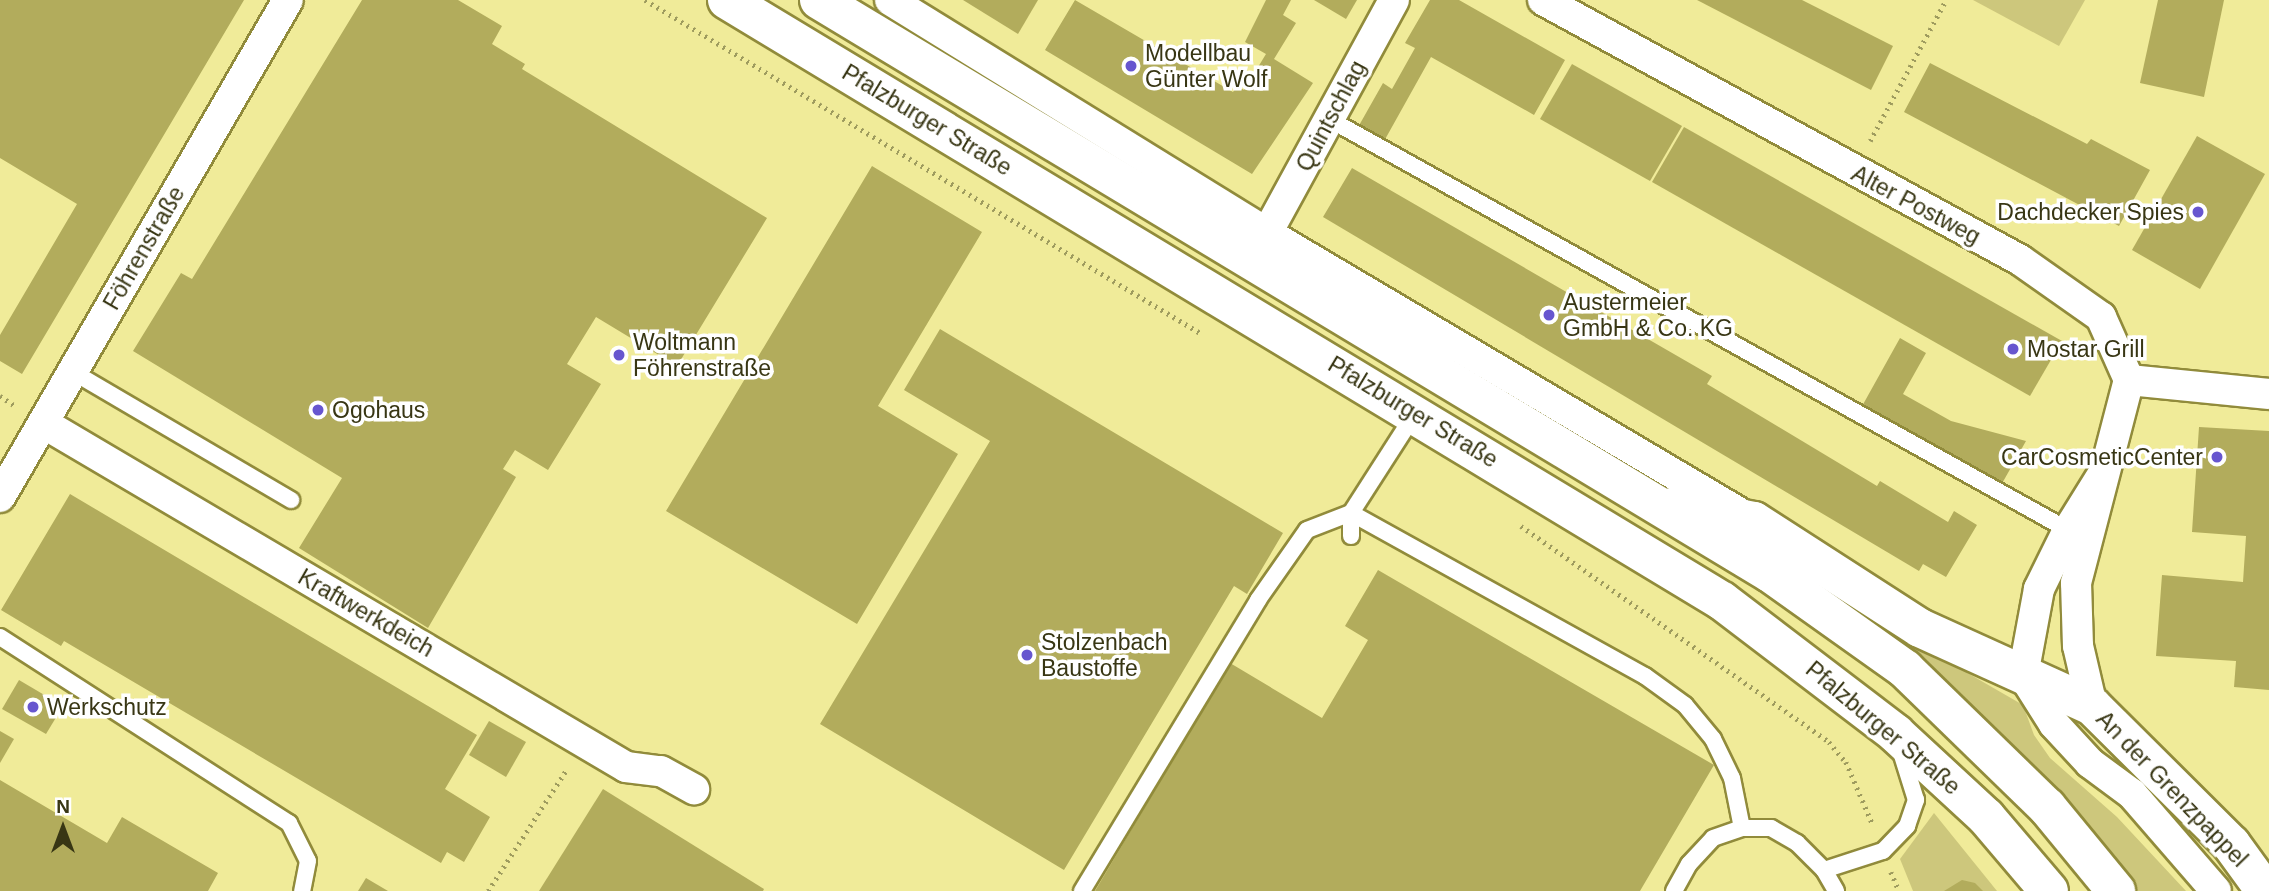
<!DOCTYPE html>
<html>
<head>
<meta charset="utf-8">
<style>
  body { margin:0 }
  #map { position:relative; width:2269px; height:891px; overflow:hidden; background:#f0eb99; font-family:Arial,sans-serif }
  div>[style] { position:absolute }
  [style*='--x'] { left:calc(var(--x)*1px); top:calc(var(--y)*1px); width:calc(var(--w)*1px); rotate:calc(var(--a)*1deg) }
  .green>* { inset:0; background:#cdc77c }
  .building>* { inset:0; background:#b2ac5c }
  .path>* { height:4.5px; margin-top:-2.25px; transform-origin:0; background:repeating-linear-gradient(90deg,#9e9b5e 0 2px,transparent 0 7px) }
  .roads { filter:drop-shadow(2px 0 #918b3b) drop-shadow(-2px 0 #918b3b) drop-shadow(0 2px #918b3b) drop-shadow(0 -2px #918b3b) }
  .lane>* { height:16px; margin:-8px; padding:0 8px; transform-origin:8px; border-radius:8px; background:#fff }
  .street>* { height:30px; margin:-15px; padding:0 15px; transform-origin:15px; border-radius:15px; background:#fff }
  .primary>* { height:38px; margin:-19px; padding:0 19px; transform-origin:19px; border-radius:19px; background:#fff }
  .highway>* { height:38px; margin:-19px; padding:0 19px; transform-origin:19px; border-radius:19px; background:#fff }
  .dots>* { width:19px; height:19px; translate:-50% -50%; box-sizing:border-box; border:4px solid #fff; border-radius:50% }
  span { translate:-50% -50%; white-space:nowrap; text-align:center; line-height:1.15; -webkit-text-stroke:7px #fff; paint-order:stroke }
  .poi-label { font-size:23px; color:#383614 }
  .left { translate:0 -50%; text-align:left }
  .right { translate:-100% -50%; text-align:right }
  .street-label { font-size:23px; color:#383614 }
  .north { position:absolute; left:28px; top:793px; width:70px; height:70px; -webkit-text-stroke:5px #fff; paint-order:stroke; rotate:0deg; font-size:19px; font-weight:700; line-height:28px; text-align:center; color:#383614 }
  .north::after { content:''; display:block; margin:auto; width:24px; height:32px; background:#383614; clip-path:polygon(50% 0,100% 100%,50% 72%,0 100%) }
</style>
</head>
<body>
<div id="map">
  <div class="green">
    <i style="clip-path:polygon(1973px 0,2085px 0,2059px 46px)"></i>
    <i style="clip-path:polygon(1905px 637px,2023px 705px,2034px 735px,2050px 758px,2117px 817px,2186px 891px,2138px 891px,2085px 822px,1976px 710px,1898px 648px)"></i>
    <i style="clip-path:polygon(1934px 813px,1997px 891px,1913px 891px,1900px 859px)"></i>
  </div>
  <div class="building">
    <i style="clip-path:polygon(0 0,244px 0,22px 374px,0 361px,0 335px,77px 204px,0 158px)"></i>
    <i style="clip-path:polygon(362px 0,458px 0,502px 26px,492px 44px,525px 64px,522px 69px,767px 218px,677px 366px,596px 317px,567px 364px,601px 384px,548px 470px,515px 450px,503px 469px,516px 477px,428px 628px,299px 548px,342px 478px,133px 351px,181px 273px,192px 279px)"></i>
    <i style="clip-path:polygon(963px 0,1038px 0,1018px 34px)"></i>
    <i style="clip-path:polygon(1075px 0,1233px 92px,1237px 86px,1244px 90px,1266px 54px,1245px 42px,1266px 0,1291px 0,1283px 15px,1296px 23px,1274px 59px,1313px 83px,1252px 174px,1045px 50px)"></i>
    <i style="clip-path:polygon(1314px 0,1357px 0,1346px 19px)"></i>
    <i style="clip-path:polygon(1430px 0,1459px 0,1565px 60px,1534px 115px,1431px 57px,1383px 143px,1357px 129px,1383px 83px,1392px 89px,1415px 48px,1405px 43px)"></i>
    <i style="clip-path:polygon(1697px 0,1802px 0,1893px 46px,1871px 90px)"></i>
    <i style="clip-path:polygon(2158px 0,2224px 0,2204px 97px,2140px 83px)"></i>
    <i style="clip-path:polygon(1930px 63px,2087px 144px,2091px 139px,2150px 170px,2119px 226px,1904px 112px)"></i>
    <i style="clip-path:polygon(1572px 64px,1682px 126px,1650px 181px,1540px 119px)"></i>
    <i style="clip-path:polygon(1684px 127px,2062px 341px,2030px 396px,1652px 182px)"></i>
    <i style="clip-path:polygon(2197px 136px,2265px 174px,2200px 289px,2132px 250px)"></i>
    <i style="clip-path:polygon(872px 166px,982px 232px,878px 406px,958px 454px,857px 624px,666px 511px)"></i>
    <i style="clip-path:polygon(1352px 168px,1712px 376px,1707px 384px,1877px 486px,1880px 481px,1948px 522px,1954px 511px,1977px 525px,1946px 577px,1923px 564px,1919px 571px,1323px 217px)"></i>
    <i style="clip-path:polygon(940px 329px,1283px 533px,1247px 594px,1234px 586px,1064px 870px,820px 724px,990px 441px,904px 390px)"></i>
    <i style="clip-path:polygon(1900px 338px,1926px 353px,1903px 394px,1951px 421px,2026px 441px,2000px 487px,1861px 408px)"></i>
    <i style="clip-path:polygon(2199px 427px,2269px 431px,2269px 690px,2234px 687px,2236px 661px,2156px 656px,2162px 575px,2243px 582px,2246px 536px,2192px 532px)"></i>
    <i style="clip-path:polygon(70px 494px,477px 735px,445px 789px,490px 817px,464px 862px,447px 852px,441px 863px,64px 641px,61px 646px,1px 610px)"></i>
    <i style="clip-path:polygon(1378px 570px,1714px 765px,1640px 891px,1095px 891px,1230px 663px,1322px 718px,1368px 640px,1345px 626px)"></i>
    <i style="clip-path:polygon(19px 680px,63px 706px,46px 734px,2px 709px)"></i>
    <i style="clip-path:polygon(489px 721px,526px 742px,506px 777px,469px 755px)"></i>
    <i style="clip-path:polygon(0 731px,14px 739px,0 763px)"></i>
    <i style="clip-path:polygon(0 780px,107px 843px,122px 817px,218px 873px,208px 891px,0 891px)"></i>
    <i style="clip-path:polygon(603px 789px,764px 889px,763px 891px,539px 891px)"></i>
    <i style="clip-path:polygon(366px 878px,388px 891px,358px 891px)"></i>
    <i style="clip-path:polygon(1962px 880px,1975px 883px,1983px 891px,1944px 891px)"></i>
  </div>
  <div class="path">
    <i style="--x:645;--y:0;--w:649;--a:30.95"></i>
    <i style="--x:1870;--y:141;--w:160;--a:-61.7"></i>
    <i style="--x:0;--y:396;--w:20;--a:33"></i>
    <i style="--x:1521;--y:526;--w:376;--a:35"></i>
    <i style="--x:1829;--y:742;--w:26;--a:50"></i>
    <i style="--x:1846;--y:762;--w:69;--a:66.8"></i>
    <i style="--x:1891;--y:872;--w:21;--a:67"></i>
    <i style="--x:488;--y:891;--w:145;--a:-57.1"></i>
  </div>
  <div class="roads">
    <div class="lane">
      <i style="--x:1329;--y:119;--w:846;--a:29.08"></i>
      <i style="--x:73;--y:372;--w:253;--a:30.4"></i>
      <i style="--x:1351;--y:513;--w:336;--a:29"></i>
      <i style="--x:1645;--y:676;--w:49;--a:35.9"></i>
      <i style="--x:1685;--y:705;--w:44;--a:50.5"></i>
      <i style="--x:1713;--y:739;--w:43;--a:64"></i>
      <i style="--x:1732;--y:778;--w:51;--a:78.7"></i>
      <i style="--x:1351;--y:536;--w:23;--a:-90"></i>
      <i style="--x:1351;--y:513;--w:117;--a:-57.3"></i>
      <i style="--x:0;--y:637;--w:344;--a:32.8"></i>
      <i style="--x:289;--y:823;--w:42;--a:63.4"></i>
      <i style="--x:308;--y:861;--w:31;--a:101"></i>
      <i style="--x:1824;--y:870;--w:62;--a:-17.9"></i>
      <i style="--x:1883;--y:851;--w:35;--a:-46"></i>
      <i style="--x:1907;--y:826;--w:28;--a:-71"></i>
      <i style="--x:1916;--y:800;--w:53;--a:-107.4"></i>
      <i style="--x:1082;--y:891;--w:340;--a:-58.8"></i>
      <i style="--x:1258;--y:600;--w:85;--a:-55"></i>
      <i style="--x:1307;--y:530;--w:47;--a:-21.1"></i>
      <i style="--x:1674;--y:891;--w:31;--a:-61"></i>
      <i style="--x:1689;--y:864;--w:35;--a:-47"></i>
      <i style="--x:1713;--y:838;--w:31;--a:-19"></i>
      <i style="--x:1742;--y:828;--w:29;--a:0"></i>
      <i style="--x:1771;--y:828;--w:30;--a:30"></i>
      <i style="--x:1797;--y:843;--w:38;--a:45"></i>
      <i style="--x:1824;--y:870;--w:24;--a:60"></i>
    </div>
    <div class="street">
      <i style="--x:890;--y:0;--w:443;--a:31.7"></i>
      <i style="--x:1267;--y:233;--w:547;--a:30.64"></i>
      <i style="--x:1543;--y:0;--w:543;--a:28.59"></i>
      <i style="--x:2020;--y:260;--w:99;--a:35.1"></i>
      <i style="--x:2101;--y:317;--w:69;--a:66"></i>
      <i style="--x:1267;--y:233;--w:265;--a:-61.4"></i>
      <i style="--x:2129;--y:380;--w:141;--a:5.7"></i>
      <i style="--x:43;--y:423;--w:677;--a:30.54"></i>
      <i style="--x:626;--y:767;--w:35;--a:7"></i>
      <i style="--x:661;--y:771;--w:38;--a:29"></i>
      <i style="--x:2101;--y:477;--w:62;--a:121.9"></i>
      <i style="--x:2068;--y:530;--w:66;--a:116.2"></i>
      <i style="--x:2039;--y:589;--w:87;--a:100.5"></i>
      <i style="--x:2023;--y:675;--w:58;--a:57.7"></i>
      <i style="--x:2054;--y:724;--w:53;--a:47.3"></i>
      <i style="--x:2090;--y:763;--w:52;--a:36.4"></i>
      <i style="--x:2132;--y:794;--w:128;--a:49.1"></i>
      <i style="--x:0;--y:497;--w:574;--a:-59.91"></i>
      <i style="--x:2092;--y:706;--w:62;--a:-103.1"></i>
      <i style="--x:2078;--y:646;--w:63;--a:-91.8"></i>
      <i style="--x:2076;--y:583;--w:210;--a:-75.4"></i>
    </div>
    <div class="primary">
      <i style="--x:727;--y:0;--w:1162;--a:31.13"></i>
      <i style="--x:1722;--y:601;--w:218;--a:37.3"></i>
      <i style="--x:1895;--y:733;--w:124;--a:42.7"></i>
      <i style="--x:1986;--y:817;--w:97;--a:49.6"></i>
      <i style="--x:819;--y:0;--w:1110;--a:31.07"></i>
      <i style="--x:1770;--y:573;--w:166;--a:35.4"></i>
      <i style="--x:1675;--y:506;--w:80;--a:10.8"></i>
      <i style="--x:1754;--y:521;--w:197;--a:32.8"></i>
      <i style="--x:1920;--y:628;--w:189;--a:24.4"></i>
      <i style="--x:2092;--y:706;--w:196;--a:44.8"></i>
      <i style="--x:2231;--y:844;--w:58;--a:54.1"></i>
    </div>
    <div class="highway">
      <i style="--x:1905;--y:669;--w:198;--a:44.2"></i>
      <i style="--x:2047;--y:807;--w:109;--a:50.6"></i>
    </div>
  </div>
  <div class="dots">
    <i style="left:1131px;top:66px;background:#6756cf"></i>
    <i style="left:2198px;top:212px;background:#6756cf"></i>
    <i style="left:1549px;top:315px;background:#6756cf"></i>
    <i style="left:2013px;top:349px;background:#6756cf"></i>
    <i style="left:619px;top:355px;background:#6756cf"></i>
    <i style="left:318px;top:410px;background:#6756cf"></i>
    <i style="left:2217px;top:457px;background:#6756cf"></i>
    <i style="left:1027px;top:655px;background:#6756cf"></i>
    <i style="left:33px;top:707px;background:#6756cf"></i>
  </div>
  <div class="poi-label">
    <span class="left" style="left:1145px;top:66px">Modellbau<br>Günter Wolf</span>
    <span class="right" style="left:2184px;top:212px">Dachdecker Spies</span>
    <span class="left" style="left:1563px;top:315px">Austermeier<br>GmbH &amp; Co. KG</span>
    <span class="left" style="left:633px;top:355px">Woltmann<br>Föhrenstraße</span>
    <span class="left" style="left:2027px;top:349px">Mostar Grill</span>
    <span class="left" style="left:332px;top:410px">Ogohaus</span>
    <span class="right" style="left:2203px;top:457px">CarCosmeticCenter</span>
    <span class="left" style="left:1041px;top:655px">Stolzenbach<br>Baustoffe</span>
    <span class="left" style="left:47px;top:707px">Werkschutz</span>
  </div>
  <div class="street-label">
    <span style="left:1331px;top:116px;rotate:-62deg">Quintschlag</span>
    <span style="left:927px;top:120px;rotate:31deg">Pfalzburger Straße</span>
    <span style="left:1916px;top:205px;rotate:28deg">Alter Postweg</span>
    <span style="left:144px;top:248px;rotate:-60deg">Föhrenstraße</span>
    <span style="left:1413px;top:412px;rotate:31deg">Pfalzburger Straße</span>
    <span style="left:366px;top:613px;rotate:30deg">Kraftwerkdeich</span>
    <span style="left:1883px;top:728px;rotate:40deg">Pfalzburger Straße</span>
    <span style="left:2172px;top:789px;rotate:46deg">An der Grenzpappel</span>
  </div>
  <div class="north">N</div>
</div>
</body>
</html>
